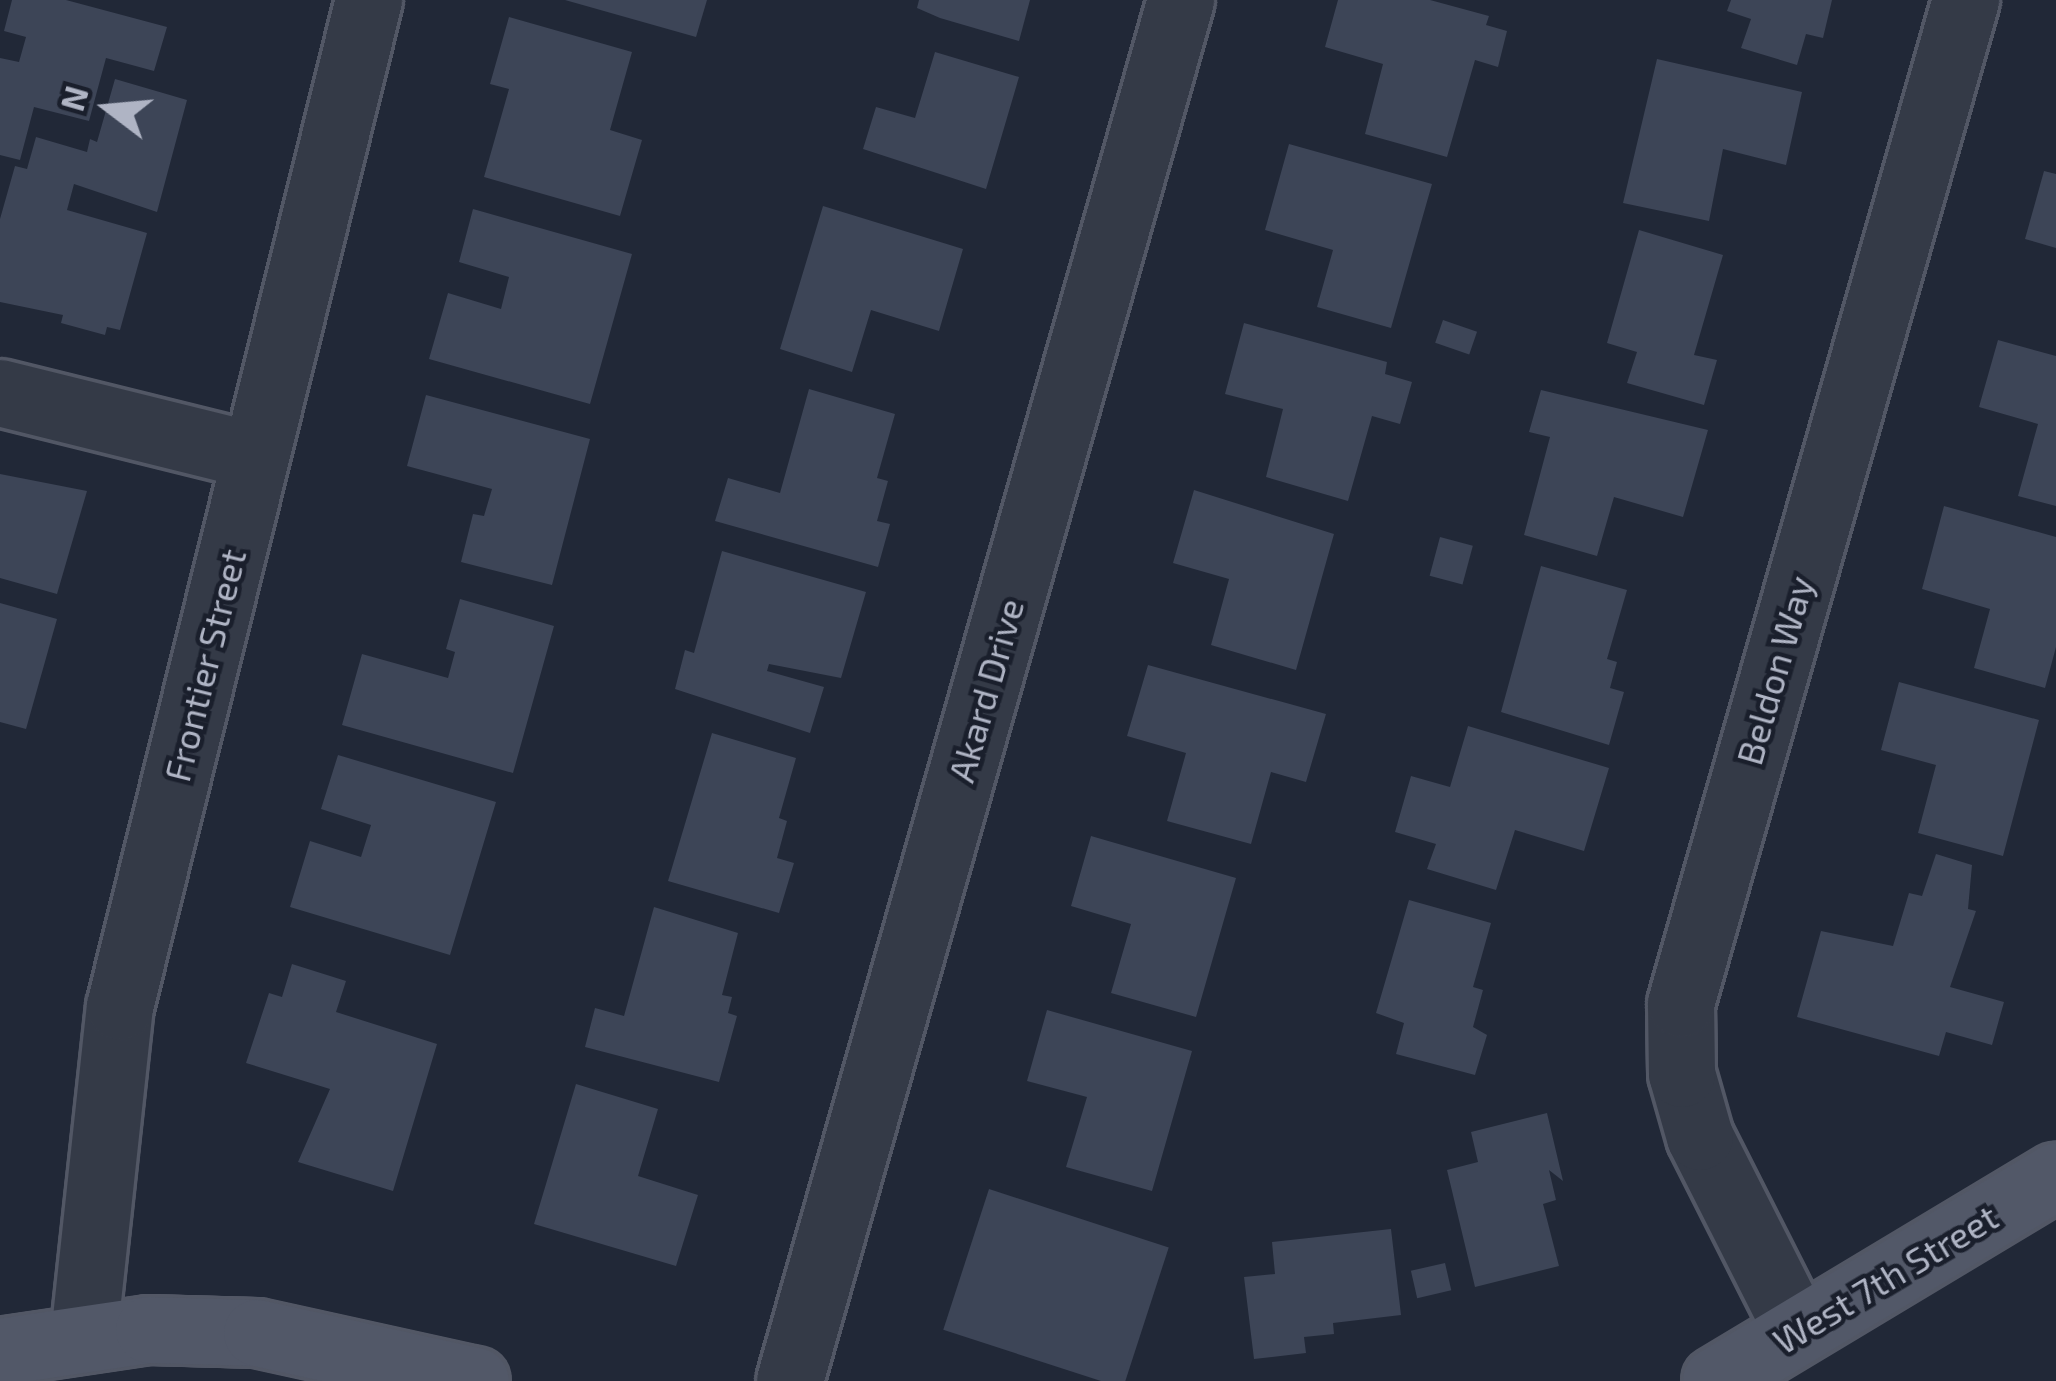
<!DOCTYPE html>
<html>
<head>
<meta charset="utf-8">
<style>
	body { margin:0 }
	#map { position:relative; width:2056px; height:1381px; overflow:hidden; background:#212837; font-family:"Exo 2",sans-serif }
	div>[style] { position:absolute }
	.building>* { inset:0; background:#3d4557; transform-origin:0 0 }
	.roads { filter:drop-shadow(3px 0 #525765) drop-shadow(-3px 0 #525765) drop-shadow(0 3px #525765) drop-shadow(0 -3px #525765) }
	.minor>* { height:66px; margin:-33px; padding:0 33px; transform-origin:33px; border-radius:33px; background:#343a47 }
	.major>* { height:66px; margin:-33px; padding:0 33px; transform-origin:33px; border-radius:33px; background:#525868 }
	span { translate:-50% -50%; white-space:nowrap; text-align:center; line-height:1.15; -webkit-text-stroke:9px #1a1f2c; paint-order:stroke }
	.street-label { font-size:36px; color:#afb4c4 }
	.north { position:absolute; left:48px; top:48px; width:120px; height:120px; -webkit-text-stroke:9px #1a1f2c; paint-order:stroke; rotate:286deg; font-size:33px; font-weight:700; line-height:48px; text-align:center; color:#afb4c4 }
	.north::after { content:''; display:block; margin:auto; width:42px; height:54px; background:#afb4c4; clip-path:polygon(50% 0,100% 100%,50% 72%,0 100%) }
</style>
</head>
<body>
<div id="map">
	<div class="building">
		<div style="clip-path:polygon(12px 0,66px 0,167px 27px,154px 71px,106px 58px,89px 121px,34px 107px,20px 160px,0 155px,0 58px,19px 62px,26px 37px,4px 31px)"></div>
		<div style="clip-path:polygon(565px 0,707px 0,696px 37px)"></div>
		<div style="clip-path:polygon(919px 0,1030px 0,1019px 41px,940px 18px,917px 8px)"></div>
		<div style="clip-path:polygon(1338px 0,1430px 0,1489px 16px,1486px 25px,1507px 31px,1498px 67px,1475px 60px,1447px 157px,1365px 134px,1383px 64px,1325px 47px)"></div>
		<div style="clip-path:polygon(1731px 0,1832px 0,1823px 38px,1806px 34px,1797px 65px,1741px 48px,1751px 19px,1727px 11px)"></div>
		<div style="clip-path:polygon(509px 17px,632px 52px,610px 130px,642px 140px,620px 216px,484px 177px,509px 89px,490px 84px)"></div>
		<div style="clip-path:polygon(935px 52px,1019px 77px,986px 189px,863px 149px,876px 107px,915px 118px)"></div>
		<div style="clip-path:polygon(1657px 59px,1802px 92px,1786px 165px,1723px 149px,1709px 221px,1623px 203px)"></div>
		<div style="clip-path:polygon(115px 79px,187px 100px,157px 212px,74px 184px,67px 210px,147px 233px,120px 330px,107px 327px,105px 335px,61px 323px,63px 315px,0 302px,0 219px,15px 166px,27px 169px,36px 137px,87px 152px,90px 139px,97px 142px)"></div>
		<div style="clip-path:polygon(1289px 144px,1432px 184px,1391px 328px,1317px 307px,1333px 250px,1265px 230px)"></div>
		<div style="clip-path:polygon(2044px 171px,2056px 174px,2056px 248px,2025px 239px)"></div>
		<div style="clip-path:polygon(823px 206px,963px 249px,939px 331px,871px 310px,852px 372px,780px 349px)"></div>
		<div style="clip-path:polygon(473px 209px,632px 254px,590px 404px,429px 359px,448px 293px,501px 309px,509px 277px,459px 262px)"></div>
		<div style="clip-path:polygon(1639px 230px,1723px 255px,1694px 355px,1717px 360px,1704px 405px,1627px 383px,1637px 352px,1607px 343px)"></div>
		<div style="left:1443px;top:320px;width:36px;height:24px;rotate:19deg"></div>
		<div style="clip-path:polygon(1244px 323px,1387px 362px,1385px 374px,1412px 382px,1400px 424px,1372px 416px,1348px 501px,1266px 477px,1283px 409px,1225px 394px)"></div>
		<div style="clip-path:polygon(1998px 340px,2056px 356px,2056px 506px,2018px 496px,2038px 424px,1979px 407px)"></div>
		<div style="clip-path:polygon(809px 389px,895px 414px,877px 478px,888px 481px,877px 521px,890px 524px,878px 567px,715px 521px,728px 478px,780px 493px)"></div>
		<div style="clip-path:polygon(1541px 390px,1708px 430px,1683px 517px,1614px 497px,1597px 556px,1524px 535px,1550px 437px,1529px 432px)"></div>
		<div style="clip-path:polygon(426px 395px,590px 439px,552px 585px,461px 562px,473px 514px,484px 516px,492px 489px,407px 466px)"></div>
		<div style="clip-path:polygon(0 474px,87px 491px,57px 594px,0 578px)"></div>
		<div style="clip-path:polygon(1194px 490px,1334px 534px,1296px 670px,1211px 645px,1229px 579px,1173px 563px)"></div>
		<div style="clip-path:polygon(1944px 506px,2056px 537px,2056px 647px,2045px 688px,1974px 668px,1990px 609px,1922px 589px)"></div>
		<div style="left:1440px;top:537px;width:34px;height:40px;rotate:15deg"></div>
		<div style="clip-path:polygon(722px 551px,866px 592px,841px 678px,769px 664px,767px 671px,824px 687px,810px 733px,675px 689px,685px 650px,694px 653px)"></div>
		<div style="clip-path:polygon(1541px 566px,1627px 590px,1607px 659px,1617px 662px,1610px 688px,1624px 692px,1609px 745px,1501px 712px)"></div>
		<div style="clip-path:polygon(460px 599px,554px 626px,513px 773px,342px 725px,362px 654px,448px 678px,455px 652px,446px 649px)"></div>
		<div style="clip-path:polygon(0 603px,57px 619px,26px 729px,0 722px)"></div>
		<div style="clip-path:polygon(1148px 665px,1326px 714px,1306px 782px,1271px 772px,1251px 844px,1167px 821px,1186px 753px,1127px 736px)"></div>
		<div style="clip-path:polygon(1899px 682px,2039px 720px,2003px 856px,1918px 833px,1936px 765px,1881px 750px)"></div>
		<div style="clip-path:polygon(1468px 726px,1609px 768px,1584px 851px,1515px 830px,1496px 890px,1427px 869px,1436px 844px,1395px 832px,1411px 776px,1450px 787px)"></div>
		<div style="clip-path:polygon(712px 733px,796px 758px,779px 818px,787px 821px,777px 858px,794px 863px,779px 913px,668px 881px)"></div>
		<div style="clip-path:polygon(338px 755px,496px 802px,450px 955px,290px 907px,310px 841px,361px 857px,371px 825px,321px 809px)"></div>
		<div style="clip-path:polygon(1091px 836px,1236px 878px,1196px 1017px,1111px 993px,1131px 924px,1071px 906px)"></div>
		<div style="clip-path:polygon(1936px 854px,1972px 865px,1968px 909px,1976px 911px,1950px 987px,2004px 1002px,1992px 1045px,1946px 1032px,1939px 1056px,1797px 1017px,1821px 931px,1893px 946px,1909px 893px,1922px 896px)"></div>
		<div style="clip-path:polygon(1409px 900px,1491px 923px,1473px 987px,1483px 990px,1473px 1027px,1487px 1035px,1475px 1075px,1396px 1054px,1404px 1023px,1376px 1013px)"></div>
		<div style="clip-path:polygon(654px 907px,738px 933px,722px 995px,732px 997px,728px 1013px,737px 1016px,719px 1082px,585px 1047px,595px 1008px,624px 1016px)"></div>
		<div style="clip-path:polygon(292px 964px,346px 981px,336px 1012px,437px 1044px,393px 1191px,298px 1162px,330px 1089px,246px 1063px,269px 993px,282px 997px)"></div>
		<div style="clip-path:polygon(1047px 1010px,1192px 1051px,1152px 1191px,1066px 1167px,1087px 1097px,1027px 1081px)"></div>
		<div style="clip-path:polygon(576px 1084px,658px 1109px,638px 1176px,698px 1195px,676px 1266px,534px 1224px)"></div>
		<div style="clip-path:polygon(1547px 1113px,1563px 1181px,1549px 1170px,1556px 1200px,1543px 1204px,1559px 1266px,1475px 1287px,1447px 1170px,1478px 1162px,1471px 1132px)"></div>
		<div style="left:989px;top:1189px;width:189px;height:148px;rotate:18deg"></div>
		<div style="clip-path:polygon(1391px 1229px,1401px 1315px,1333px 1323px,1334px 1334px,1304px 1337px,1306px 1353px,1254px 1359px,1244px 1277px,1275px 1274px,1272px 1242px)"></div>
		<div style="left:1445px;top:1263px;width:28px;height:35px;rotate:77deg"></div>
	</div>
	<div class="roads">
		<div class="minor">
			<div style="left:0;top:393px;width:263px;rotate:13.9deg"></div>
			<div style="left:1797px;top:1329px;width:215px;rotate:-116.8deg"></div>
			<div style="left:1700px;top:1137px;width:66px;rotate:-105.9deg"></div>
			<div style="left:1682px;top:1074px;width:70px;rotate:-90.8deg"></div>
			<div style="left:1681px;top:1004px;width:1044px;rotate:-74.15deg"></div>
			<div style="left:84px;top:1337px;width:332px;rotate:-83.8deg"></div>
			<div style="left:120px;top:1007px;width:1037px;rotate:-76.11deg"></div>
			<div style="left:790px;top:1381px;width:1435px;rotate:-74.19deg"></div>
		</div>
		<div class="major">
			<div style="left:0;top:1352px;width:151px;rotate:-8.4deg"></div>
			<div style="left:149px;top:1330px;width:108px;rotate:1.6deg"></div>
			<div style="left:257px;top:1333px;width:224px;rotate:12.4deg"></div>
			<div style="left:1716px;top:1381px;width:397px;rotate:-31deg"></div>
		</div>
	</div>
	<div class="street-label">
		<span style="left:204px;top:665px;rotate:-76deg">Frontier Street</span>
		<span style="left:1774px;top:670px;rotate:-74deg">Beldon Way</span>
		<span style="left:985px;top:690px;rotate:-74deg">Akard Drive</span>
		<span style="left:1885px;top:1278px;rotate:-31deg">West 7th Street</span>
	</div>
	<div class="north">N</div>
</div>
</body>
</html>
